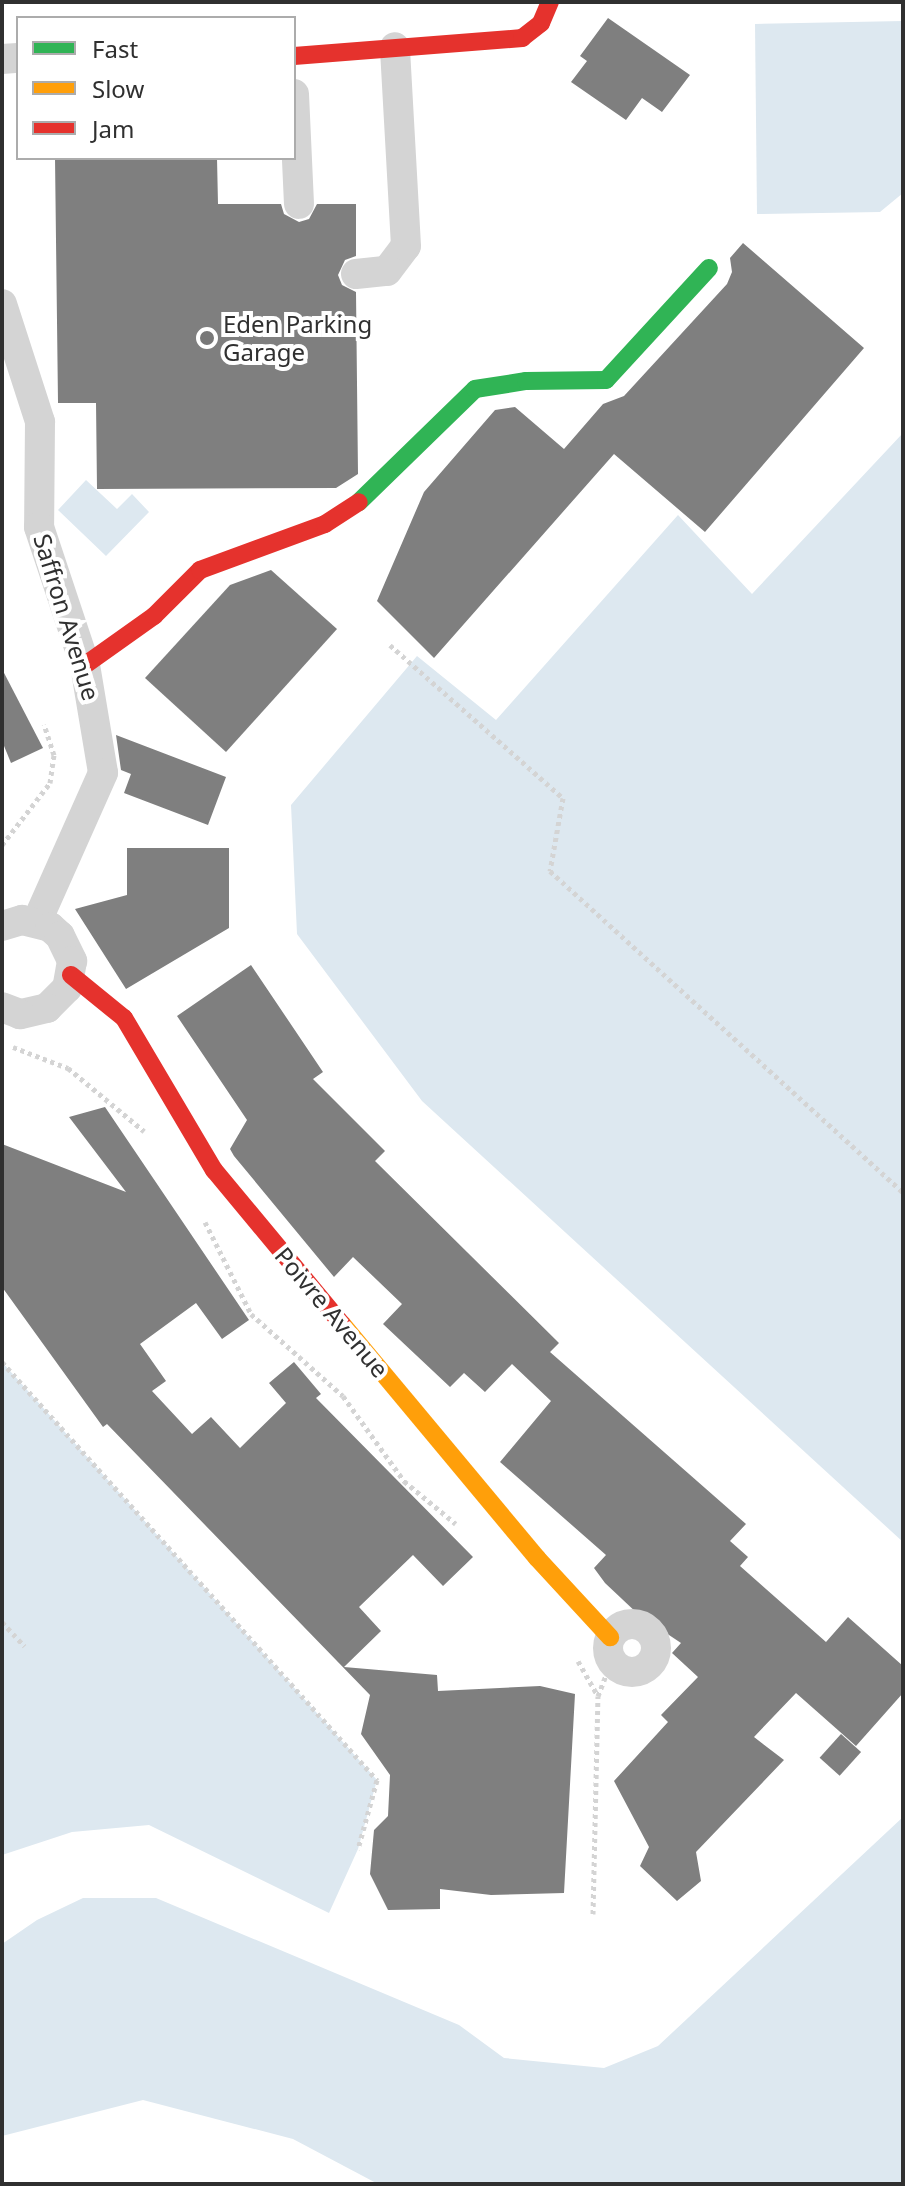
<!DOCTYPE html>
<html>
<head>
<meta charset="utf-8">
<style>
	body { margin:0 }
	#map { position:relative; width:905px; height:2186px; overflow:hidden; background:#fff; font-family:"Noto Sans",sans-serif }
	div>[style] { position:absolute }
	.water>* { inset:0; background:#dde8f0 }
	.building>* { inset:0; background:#7f7f7f; transform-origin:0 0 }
	.path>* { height:5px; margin-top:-2.5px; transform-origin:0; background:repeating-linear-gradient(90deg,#d4d4d4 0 4px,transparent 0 8px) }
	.street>* { height:30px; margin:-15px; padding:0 15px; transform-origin:15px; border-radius:15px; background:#d4d4d4 }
	.street>.ring { margin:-15px; padding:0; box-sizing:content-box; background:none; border:30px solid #d4d4d4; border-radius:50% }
	.fast>* { height:18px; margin:-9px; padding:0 9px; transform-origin:9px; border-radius:9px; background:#30b455 }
	.slow>* { height:18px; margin:-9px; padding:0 9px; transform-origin:9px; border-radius:9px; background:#ff9f0a }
	.jam>* { height:18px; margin:-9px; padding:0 9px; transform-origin:9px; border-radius:9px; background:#e5322d }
	.dots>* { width:22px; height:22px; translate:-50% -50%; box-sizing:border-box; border:4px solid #fff; border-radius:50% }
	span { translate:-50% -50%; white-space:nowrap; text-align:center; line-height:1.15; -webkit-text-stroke:8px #fff; paint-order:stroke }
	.poi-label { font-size:24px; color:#303030 }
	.left { translate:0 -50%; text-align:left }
	.street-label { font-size:24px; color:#303030 }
	.frame { position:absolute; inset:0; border:4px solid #303030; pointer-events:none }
	.legend { position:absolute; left:16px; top:16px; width:280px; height:144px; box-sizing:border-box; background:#fff; border:2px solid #acacac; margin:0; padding:10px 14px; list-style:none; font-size:24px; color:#303030 }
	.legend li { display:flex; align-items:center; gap:16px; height:40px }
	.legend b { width:40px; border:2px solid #acacac }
</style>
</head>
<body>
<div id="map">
	<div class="water">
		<div style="clip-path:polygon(903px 21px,903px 193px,880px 212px,757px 214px,755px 24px)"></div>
		<div style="clip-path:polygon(903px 433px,903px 1542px,422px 1101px,297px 934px,291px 805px,417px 656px,496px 720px,678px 515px,752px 594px)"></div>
		<div style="clip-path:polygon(86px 480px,117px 509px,132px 494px,149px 512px,106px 556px,58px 510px)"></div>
		<div style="clip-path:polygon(2px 1362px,377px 1780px,358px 1849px,329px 1913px,149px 1825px,72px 1832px,2px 1855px)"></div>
		<div style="clip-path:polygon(903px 1817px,903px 2184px,378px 2184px,293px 2139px,143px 2100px,2px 2136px,2px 1944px,37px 1920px,83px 1898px,156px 1898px,459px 2025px,504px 2058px,604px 2068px,658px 2046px)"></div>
	</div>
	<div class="building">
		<div style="clip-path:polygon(608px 18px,690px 75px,662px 112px,642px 98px,626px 120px,571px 82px,587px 61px,580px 56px)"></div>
		<div style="clip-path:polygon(55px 158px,217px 158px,218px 204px,281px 204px,284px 214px,299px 222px,309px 219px,317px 204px,356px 204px,356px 256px,345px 260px,338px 275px,342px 285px,356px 292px,358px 474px,336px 488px,97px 489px,96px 403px,58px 403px)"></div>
		<div style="clip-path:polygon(743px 243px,864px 348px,705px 532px,614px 454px,434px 658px,377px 601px,424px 492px,495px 410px,515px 407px,564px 449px,603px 404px,624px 396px,727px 284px,732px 272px,730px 258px)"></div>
		<div style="clip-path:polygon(271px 570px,337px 629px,226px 752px,145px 678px,230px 585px)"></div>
		<div style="clip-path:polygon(2px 669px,43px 748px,11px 763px,2px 741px)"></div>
		<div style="clip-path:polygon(116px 735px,226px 777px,208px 825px,124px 793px,131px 774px,121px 770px)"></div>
		<div style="clip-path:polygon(127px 848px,229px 848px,229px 928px,126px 989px,75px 909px,127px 895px)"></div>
		<div style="clip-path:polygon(251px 965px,323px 1072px,313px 1079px,385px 1151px,375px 1161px,559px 1343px,550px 1352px,746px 1524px,730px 1541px,748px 1557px,740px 1566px,826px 1642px,848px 1617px,903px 1666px,903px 1693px,856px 1746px,796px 1693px,754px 1737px,784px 1760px,696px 1852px,701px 1881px,677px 1901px,640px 1866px,649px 1847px,614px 1781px,668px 1722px,661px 1715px,698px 1677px,672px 1653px,681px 1643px,639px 1615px,605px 1583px,594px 1568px,606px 1555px,500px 1462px,551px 1401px,512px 1364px,485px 1392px,464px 1373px,450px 1387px,383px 1324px,402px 1304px,353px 1257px,334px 1277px,234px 1156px,230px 1149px,247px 1120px,177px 1016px)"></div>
		<div style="clip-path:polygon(105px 1107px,249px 1320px,222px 1339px,196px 1303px,140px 1344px,166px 1381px,152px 1391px,192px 1434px,211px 1417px,240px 1448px,286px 1403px,269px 1383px,294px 1362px,321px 1394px,316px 1398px,473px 1557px,443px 1586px,413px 1555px,359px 1607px,381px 1631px,344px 1667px,437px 1675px,438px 1691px,540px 1686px,575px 1694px,564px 1893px,491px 1895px,440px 1889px,440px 1909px,388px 1910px,370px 1874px,374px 1830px,388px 1816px,390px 1775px,361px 1734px,370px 1695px,107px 1424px,103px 1427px,2px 1287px,2px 1144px,126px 1192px,69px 1117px)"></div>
		<div style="left:841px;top:1734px;width:27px;height:32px;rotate:42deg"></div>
	</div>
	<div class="path">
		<div style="left:390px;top:645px;width:231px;rotate:41.5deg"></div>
		<div style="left:563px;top:798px;width:74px;rotate:100.1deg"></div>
		<div style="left:550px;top:871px;width:477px;rotate:42.3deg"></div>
		<div style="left:2px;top:845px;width:78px;rotate:-52.3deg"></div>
		<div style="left:50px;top:783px;width:28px;rotate:-82deg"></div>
		<div style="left:54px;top:755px;width:32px;rotate:-108deg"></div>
		<div style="left:13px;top:1047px;width:59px;rotate:20.9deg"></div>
		<div style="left:68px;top:1068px;width:99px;rotate:39.7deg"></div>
		<div style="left:205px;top:1222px;width:103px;rotate:63.4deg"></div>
		<div style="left:251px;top:1314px;width:123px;rotate:41.7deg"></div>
		<div style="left:343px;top:1396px;width:105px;rotate:54.3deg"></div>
		<div style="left:404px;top:1481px;width:67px;rotate:39.6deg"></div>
		<div style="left:2px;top:1362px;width:562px;rotate:48.1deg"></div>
		<div style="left:377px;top:1780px;width:72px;rotate:105.4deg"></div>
		<div style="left:2px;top:1622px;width:33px;rotate:47deg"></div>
		<div style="left:578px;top:1661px;width:40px;rotate:60.3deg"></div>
		<div style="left:593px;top:1914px;width:218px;rotate:-88.7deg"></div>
		<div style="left:598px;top:1696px;width:25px;rotate:-69deg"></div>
	</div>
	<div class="street">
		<div style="left:2px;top:59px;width:16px;rotate:-4deg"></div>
		<div style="left:294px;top:94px;width:110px;rotate:87.4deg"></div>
		<div style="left:356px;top:274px;width:31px;rotate:-6deg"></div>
		<div style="left:387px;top:271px;width:31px;rotate:-53deg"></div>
		<div style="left:406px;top:246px;width:199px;rotate:-93.2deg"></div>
		<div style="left:2px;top:304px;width:124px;rotate:72.1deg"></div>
		<div style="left:40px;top:422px;width:105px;rotate:90.5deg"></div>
		<div style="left:39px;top:527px;width:145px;rotate:71.6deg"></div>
		<div style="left:85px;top:665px;width:109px;rotate:80.5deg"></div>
		<div style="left:103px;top:773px;width:162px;rotate:114deg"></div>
		<div style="left:2px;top:926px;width:21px;rotate:-17deg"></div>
		<div style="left:22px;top:920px;width:29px;rotate:14deg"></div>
		<div style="left:50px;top:927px;width:13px;rotate:42deg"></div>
		<div style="left:60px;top:936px;width:28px;rotate:64deg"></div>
		<div style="left:72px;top:961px;width:27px;rotate:100deg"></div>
		<div style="left:67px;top:988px;width:28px;rotate:135deg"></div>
		<div style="left:47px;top:1008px;width:28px;rotate:167deg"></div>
		<div style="left:20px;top:1014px;width:19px;rotate:-159deg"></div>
		<div class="ring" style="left:608px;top:1624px;width:18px;height:18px"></div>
	</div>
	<div class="fast">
		<div style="left:359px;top:502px;width:162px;rotate:-44.2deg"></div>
		<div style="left:475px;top:389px;width:52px;rotate:-8.9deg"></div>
		<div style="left:526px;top:381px;width:80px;rotate:-0.7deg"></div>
		<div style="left:606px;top:380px;width:152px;rotate:-47.4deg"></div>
	</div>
	<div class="slow">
		<div style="left:342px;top:1324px;width:305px;rotate:50.2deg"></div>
		<div style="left:537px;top:1558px;width:108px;rotate:47.3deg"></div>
	</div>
	<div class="jam">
		<div style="left:294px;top:56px;width:229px;rotate:-4.5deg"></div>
		<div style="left:522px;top:38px;width:24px;rotate:-38deg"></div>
		<div style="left:541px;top:23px;width:23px;rotate:-67deg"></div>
		<div style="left:85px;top:665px;width:85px;rotate:-35.4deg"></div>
		<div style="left:154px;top:616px;width:65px;rotate:-45deg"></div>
		<div style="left:200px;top:570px;width:133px;rotate:-20.2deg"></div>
		<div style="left:325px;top:524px;width:40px;rotate:-32.9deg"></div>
		<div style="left:71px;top:975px;width:68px;rotate:39.1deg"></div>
		<div style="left:124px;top:1018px;width:177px;rotate:59.4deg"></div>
		<div style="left:214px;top:1170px;width:200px;rotate:50.3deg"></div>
	</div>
	<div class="dots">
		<div style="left:207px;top:338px;background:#787878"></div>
	</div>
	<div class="poi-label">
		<span class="left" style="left:223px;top:338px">Eden Parking<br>Garage</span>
	</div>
	<div class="street-label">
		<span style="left:67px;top:617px;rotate:73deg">Saffron Avenue</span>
		<span style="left:332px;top:1312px;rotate:50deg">Poivre Avenue</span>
	</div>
	<div class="frame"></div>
	<ul class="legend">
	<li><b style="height:10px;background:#30b455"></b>Fast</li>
	<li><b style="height:10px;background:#ff9f0a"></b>Slow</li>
	<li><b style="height:10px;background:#e5322d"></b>Jam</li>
	</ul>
</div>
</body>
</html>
